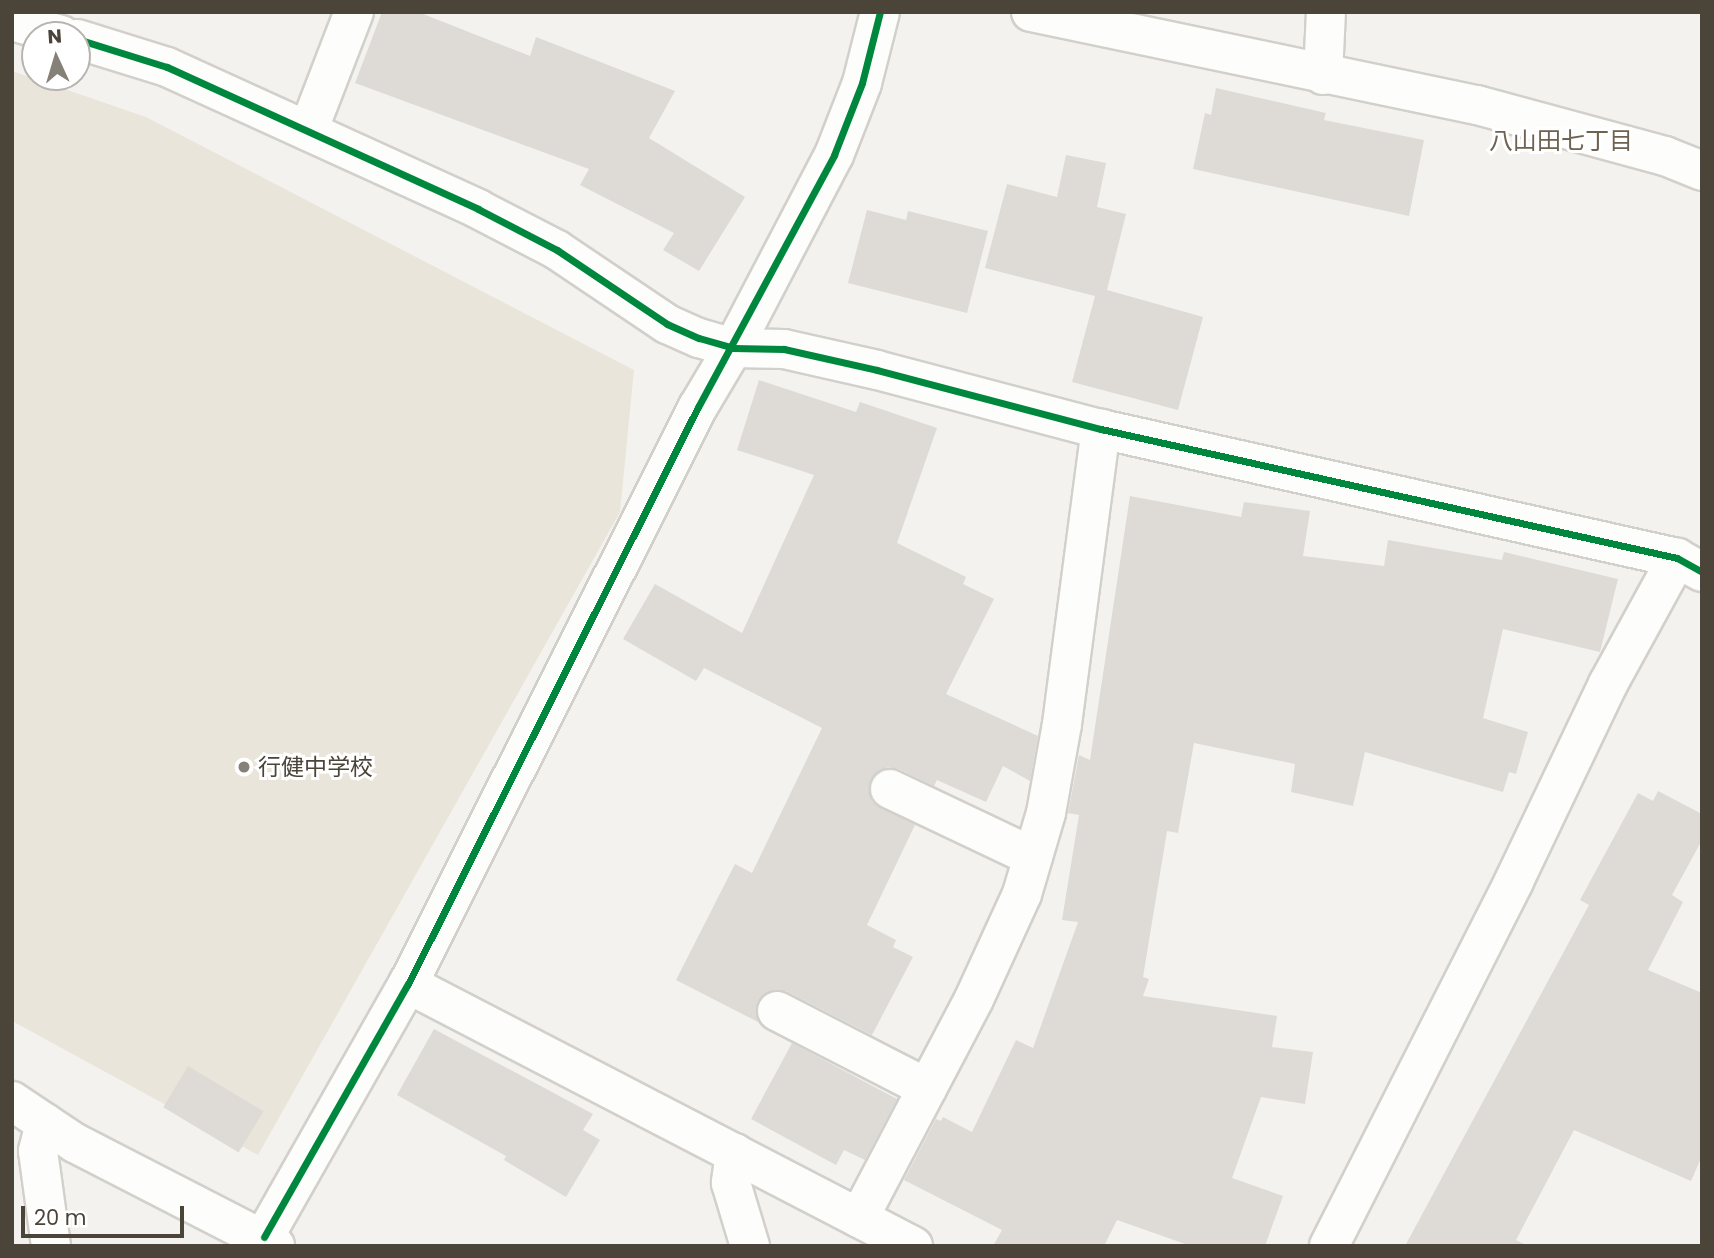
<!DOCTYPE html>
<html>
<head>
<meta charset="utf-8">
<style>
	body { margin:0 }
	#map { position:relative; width:1714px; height:1258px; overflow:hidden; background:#f4f2ee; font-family:Poppins,"Noto Sans JP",sans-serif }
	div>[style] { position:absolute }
	.education>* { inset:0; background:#eae5da }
	.building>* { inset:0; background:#dedbd6; transform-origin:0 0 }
	.roads { filter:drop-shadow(2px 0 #d2d0cb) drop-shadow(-2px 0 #d2d0cb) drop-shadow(0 2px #d2d0cb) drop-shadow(0 -2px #d2d0cb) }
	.minor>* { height:38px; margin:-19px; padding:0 19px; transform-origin:19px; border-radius:19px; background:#fdfdfc }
	.tertiary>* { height:38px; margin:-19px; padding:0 19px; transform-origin:19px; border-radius:19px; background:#fdfdfc }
	.cycleway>* { height:7px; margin:-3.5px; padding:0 3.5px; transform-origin:3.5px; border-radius:3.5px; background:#00873e }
	.dots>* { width:19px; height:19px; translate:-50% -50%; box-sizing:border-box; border:4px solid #fff; border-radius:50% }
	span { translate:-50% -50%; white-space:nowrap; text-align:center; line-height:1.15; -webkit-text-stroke:6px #fff; paint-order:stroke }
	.poi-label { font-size:23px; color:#4b4439 }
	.left { translate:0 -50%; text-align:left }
	.neighbourhood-label { font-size:24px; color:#6e6250 }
	.frame { position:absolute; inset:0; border:14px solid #4b4439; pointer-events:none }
	.north { position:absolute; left:21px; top:21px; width:70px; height:70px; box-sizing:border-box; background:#fff; border:2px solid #b7b4b0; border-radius:50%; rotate:356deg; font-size:19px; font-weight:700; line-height:28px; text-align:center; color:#4b4439 }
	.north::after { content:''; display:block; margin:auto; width:24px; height:32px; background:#868178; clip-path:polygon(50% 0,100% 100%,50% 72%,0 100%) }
	.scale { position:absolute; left:21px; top:1206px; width:163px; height:32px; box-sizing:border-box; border:4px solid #4b4439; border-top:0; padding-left:9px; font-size:21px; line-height:24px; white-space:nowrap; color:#4b4439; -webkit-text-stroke:5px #fff; paint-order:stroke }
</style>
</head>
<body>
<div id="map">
	<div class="education">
		<div style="clip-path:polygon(12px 71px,146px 117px,634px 370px,620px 512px,258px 1155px,12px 1021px)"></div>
	</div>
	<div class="building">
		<div style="clip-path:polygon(382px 12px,418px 12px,530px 56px,536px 37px,675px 91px,649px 138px,745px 197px,699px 271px,663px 250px,674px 233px,580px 185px,589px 169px,355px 83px)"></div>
		<div style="clip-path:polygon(1216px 88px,1326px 113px,1324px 120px,1424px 140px,1409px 216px,1193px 169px,1205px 113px,1211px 115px)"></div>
		<div style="clip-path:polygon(1066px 155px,1106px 163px,1097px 207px,1126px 214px,1107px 290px,1203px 317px,1178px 410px,1072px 382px,1095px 296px,985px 268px,1007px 184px,1057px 197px)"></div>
		<div style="clip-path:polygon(867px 210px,906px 220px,908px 211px,988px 231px,967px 313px,848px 283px)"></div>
		<div style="clip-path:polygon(759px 380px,856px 412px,860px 402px,937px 428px,897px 543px,966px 577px,963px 584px,994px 599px,946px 694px,1038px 736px,1030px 781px,1003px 766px,986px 802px,937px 780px,934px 786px,899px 769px,888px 767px,871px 779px,872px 802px,915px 825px,867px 925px,896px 940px,893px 947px,913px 957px,872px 1035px,786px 991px,765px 993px,757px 1002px,758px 1022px,676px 980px,735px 864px,752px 873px,822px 728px,704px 668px,696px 681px,623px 639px,655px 584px,742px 633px,814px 475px,737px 450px)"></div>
		<div style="clip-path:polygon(1130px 496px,1241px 517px,1244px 502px,1310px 511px,1303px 556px,1384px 566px,1388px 540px,1502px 560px,1504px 552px,1618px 579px,1600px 652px,1503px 629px,1483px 718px,1528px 732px,1516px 774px,1509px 772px,1503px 792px,1365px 752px,1353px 806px,1291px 792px,1295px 764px,1194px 743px,1178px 833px,1167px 831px,1143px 977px,1149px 979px,1143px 996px,1277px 1016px,1272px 1047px,1313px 1052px,1305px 1104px,1261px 1097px,1232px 1178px,1283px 1196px,1265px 1246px,1191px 1246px,1117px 1220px,1104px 1246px,993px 1246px,1002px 1230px,904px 1180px,936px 1119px,941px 1121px,943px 1117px,972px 1132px,1016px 1040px,1033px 1048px,1078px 922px,1062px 920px,1079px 815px,1068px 813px,1079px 755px,1090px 760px)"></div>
		<div style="clip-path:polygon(1658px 791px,1702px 814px,1702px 840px,1672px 895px,1683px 902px,1648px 970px,1702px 993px,1702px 1156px,1691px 1181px,1574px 1130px,1516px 1240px,1528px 1246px,1405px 1246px,1589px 905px,1580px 900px,1638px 793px,1653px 801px)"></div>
		<div style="clip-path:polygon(434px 1029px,593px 1114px,583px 1130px,600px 1140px,566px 1197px,504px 1160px,506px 1156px,397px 1095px)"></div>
		<div style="clip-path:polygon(792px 1043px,897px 1099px,865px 1160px,844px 1150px,836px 1165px,751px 1119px)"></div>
		<div style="left:188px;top:1066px;width:88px;height:48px;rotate:31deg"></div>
	</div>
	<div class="roads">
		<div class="minor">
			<div style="left:1031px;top:12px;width:456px;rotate:11.8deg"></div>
			<div style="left:1477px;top:105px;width:195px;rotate:15.2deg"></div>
			<div style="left:1665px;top:156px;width:40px;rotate:22deg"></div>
			<div style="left:12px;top:21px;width:51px;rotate:15.9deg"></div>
			<div style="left:77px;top:39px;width:94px;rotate:17.3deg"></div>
			<div style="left:167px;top:67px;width:342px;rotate:24.5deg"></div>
			<div style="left:478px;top:209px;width:89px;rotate:27.4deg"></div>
			<div style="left:557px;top:250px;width:133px;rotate:33.9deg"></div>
			<div style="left:667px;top:324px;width:35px;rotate:24deg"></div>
			<div style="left:699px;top:338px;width:35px;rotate:16deg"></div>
			<div style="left:733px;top:348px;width:51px;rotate:1.1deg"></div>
			<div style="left:784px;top:349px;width:95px;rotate:12.7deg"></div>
			<div style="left:877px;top:370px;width:232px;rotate:14.8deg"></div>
			<div style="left:1101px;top:429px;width:590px;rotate:12.62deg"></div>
			<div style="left:1677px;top:558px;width:29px;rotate:29deg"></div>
			<div style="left:1323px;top:75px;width:63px;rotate:-87.3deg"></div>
			<div style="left:308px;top:131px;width:128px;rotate:-68.9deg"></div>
			<div style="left:890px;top:789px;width:158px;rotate:25.4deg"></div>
			<div style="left:408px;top:984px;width:569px;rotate:27.42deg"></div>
			<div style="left:777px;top:1011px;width:169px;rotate:27.2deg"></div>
			<div style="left:12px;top:1101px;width:76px;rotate:33.7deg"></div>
			<div style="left:75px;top:1143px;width:225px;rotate:27.2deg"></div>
			<div style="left:45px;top:1123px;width:29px;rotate:104deg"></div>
			<div style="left:38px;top:1151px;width:96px;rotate:82.2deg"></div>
			<div style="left:735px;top:1153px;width:30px;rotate:98deg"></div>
			<div style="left:731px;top:1183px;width:66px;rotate:73.2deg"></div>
			<div style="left:859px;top:1218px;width:247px;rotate:-62.3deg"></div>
			<div style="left:974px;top:999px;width:115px;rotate:-65.4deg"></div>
			<div style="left:1022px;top:894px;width:84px;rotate:-73.5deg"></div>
			<div style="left:1046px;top:813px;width:90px;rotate:-79.8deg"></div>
			<div style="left:1062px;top:724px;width:298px;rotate:-82.5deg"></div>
			<div style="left:264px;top:1237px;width:291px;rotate:-60.4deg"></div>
			<div style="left:408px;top:984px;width:646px;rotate:-63.32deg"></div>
			<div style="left:698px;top:407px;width:69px;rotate:-59.3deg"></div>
			<div style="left:1329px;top:1246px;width:409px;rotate:-63.1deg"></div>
			<div style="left:1514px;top:881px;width:218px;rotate:-64.5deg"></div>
			<div style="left:1608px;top:684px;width:144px;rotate:-61.3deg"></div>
		</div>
		<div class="tertiary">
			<div style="left:733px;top:348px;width:218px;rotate:-62.4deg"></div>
			<div style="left:834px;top:155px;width:77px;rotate:-68.7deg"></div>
			<div style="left:862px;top:83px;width:73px;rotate:-75.8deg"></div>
		</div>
	</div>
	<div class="cycleway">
		<div style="left:77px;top:39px;width:94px;rotate:17.3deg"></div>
		<div style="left:167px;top:67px;width:342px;rotate:24.5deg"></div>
		<div style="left:478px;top:209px;width:89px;rotate:27.4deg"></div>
		<div style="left:557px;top:250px;width:133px;rotate:33.9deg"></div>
		<div style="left:667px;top:324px;width:35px;rotate:24deg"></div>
		<div style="left:699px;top:338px;width:35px;rotate:16deg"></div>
		<div style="left:733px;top:348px;width:51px;rotate:1.1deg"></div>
		<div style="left:784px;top:349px;width:95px;rotate:12.7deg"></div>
		<div style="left:877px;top:370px;width:232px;rotate:14.8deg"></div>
		<div style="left:1101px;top:429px;width:590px;rotate:12.62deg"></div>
		<div style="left:1677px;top:558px;width:29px;rotate:29deg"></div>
		<div style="left:264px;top:1237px;width:291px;rotate:-60.4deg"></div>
		<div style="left:408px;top:984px;width:646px;rotate:-63.32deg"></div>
		<div style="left:698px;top:407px;width:286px;rotate:-61.6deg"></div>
		<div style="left:834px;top:155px;width:77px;rotate:-68.7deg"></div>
		<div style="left:862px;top:83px;width:73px;rotate:-75.8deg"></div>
	</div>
	<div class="dots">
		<div style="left:244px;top:767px;background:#868178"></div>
	</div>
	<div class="poi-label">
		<span class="left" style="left:258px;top:767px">行健中学校</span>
	</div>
	<div class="neighbourhood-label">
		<span style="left:1561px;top:141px">八山田七丁目</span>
	</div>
	<div class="frame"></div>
	<div class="north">N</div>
	<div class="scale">20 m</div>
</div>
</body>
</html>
